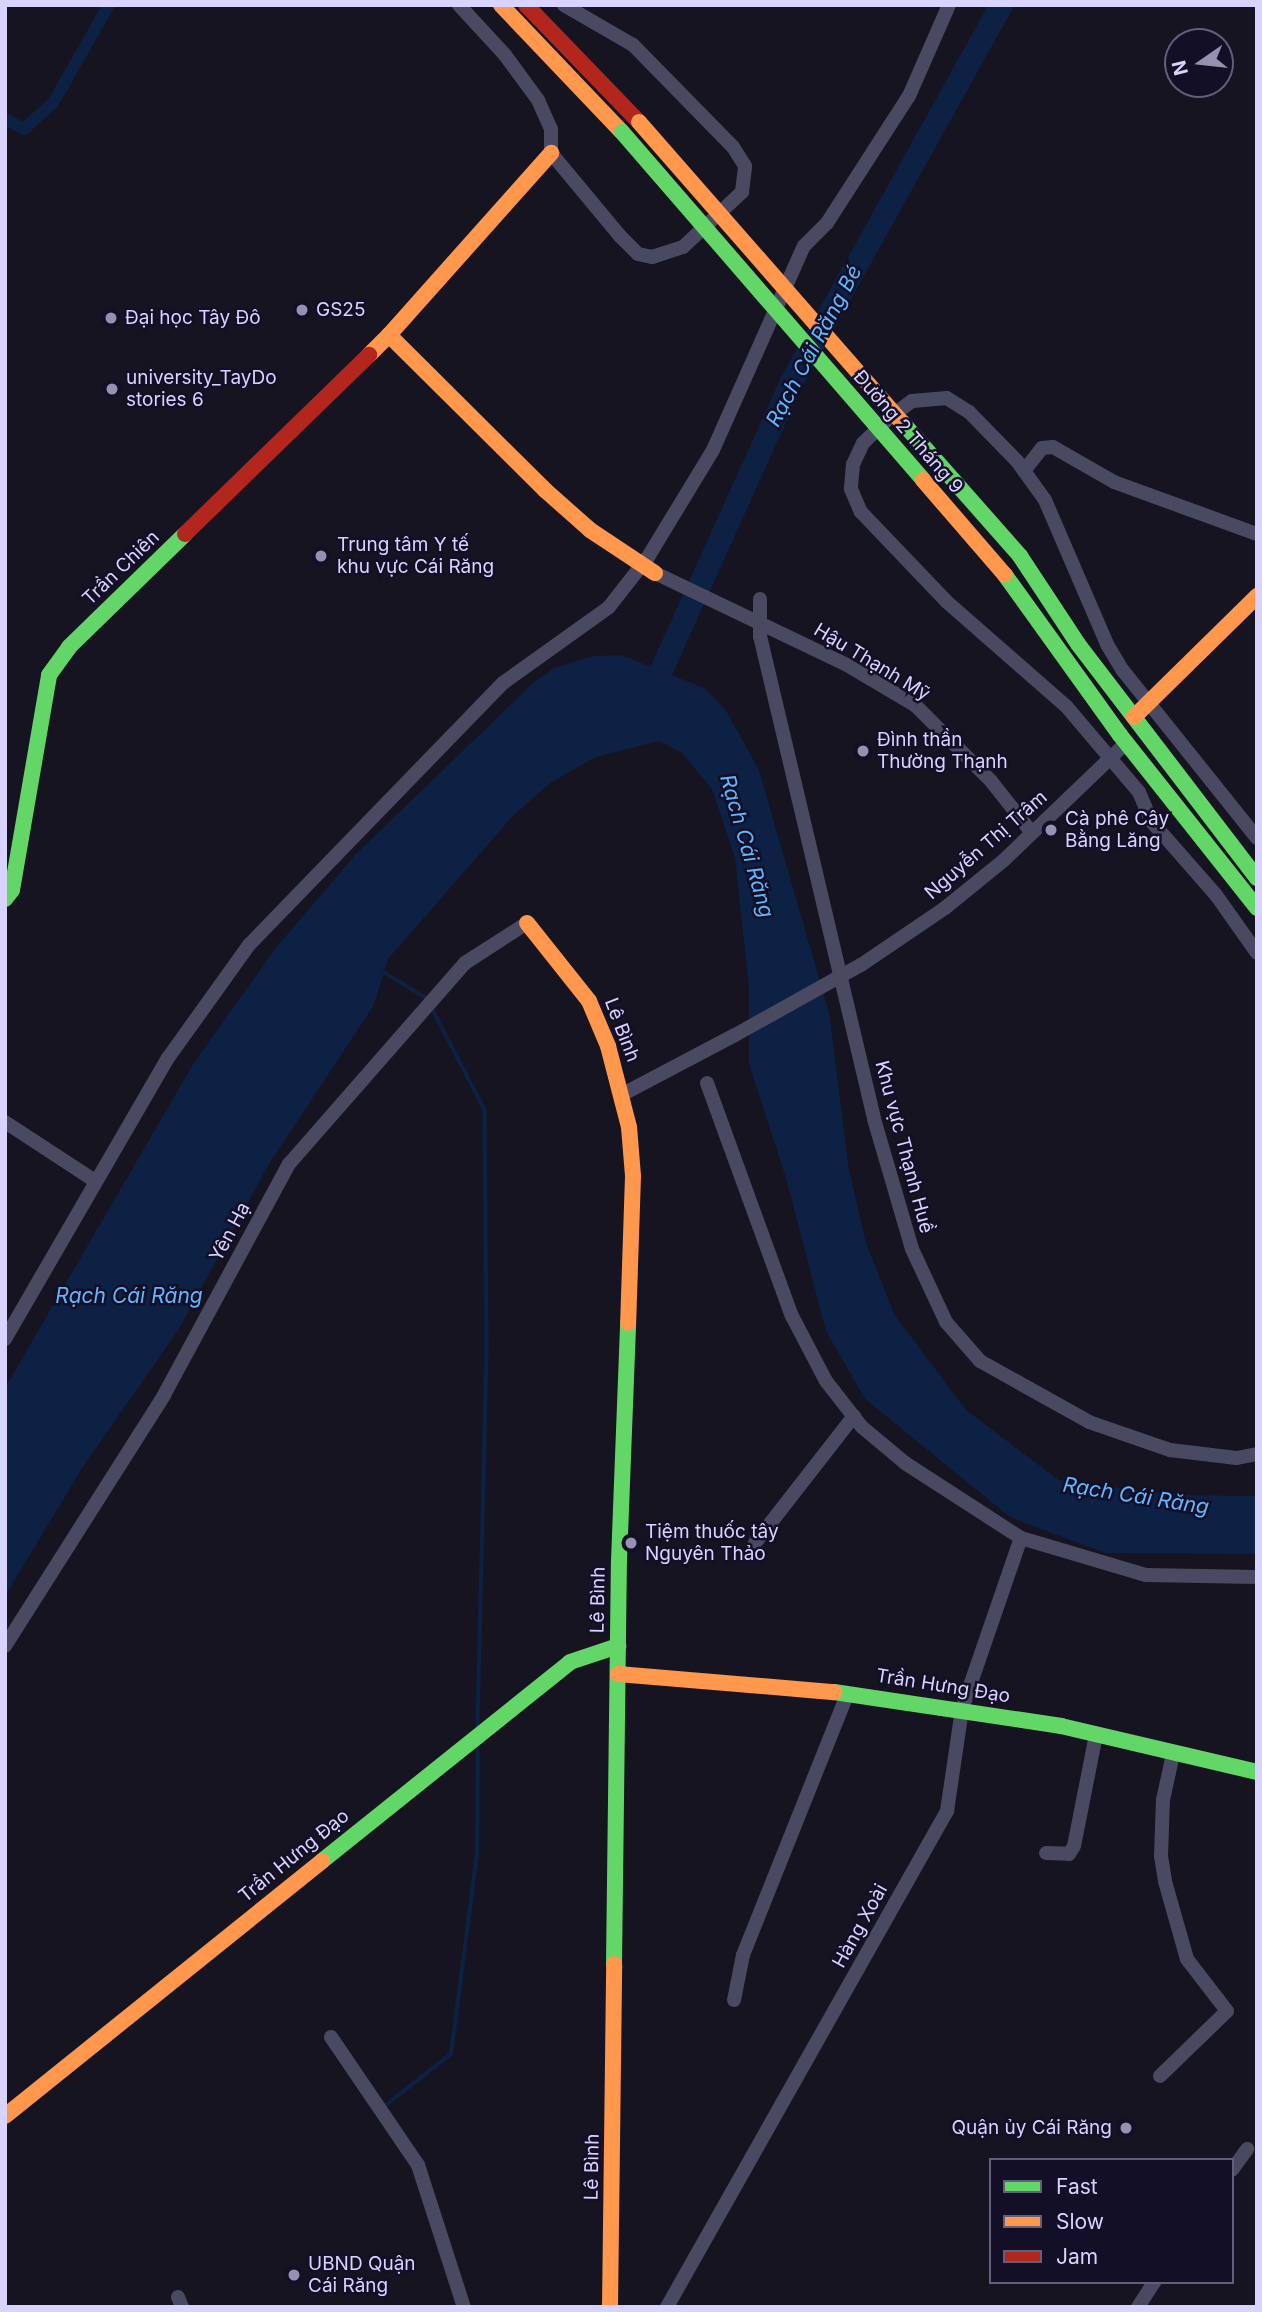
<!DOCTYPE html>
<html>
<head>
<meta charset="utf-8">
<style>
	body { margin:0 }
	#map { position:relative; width:1262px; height:2312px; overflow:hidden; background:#161421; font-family:Inter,sans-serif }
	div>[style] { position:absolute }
	.water>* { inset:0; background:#0d2144 }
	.stream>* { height:3.5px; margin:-1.75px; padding:0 1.75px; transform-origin:1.75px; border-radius:1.75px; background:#0d2144 }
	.canal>* { height:12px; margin:-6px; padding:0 6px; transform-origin:6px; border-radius:6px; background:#0d2144 }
	.river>* { height:23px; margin:-11.5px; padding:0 11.5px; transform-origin:11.5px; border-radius:11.5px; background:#0d2144 }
	.street>* { height:14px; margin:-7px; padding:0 7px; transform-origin:7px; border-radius:7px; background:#4a4962 }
	.fast>* { height:16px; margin:-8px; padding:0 8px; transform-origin:8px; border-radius:8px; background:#63d668 }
	.slow>* { height:16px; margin:-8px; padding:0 8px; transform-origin:8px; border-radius:8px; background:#ff974d }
	.jam>* { height:16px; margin:-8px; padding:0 8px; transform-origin:8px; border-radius:8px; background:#b3261e }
	.street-bridge>* { height:14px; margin:-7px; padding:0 7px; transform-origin:7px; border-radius:7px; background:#4a4962 }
	.fast-bridge>* { height:16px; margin:-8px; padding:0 8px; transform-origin:8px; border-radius:8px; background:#63d668 }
	.slow-bridge>* { height:16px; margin:-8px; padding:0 8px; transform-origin:8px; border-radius:8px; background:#ff974d }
	.dots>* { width:19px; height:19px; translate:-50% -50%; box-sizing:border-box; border:4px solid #130f26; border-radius:50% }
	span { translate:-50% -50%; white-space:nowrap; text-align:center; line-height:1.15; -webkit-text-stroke:5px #130f26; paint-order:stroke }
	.poi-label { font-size:19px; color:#d9d4ff }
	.left { translate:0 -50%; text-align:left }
	.right { translate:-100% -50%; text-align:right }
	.street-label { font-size:19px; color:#d9d4ff }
	.water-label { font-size:21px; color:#62b6ff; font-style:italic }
	.frame { position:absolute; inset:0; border:7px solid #d9d4ff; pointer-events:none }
	.legend { position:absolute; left:989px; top:2158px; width:245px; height:126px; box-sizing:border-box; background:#130f26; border:2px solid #625e7d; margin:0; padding:9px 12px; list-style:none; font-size:21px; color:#d9d4ff }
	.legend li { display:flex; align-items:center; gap:14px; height:35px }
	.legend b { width:35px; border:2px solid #625e7d }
	.north { position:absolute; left:1164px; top:28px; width:70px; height:70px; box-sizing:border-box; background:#130f26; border:2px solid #625e7d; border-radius:50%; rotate:256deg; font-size:19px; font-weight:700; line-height:28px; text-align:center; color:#d9d4ff }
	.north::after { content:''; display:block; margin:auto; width:24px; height:32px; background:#9591b1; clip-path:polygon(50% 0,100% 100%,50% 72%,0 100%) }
</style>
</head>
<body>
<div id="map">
	<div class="water">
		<div style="clip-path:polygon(621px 655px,704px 688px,725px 709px,759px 770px,829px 1013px,849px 1170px,866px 1243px,894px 1314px,966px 1410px,1059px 1480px,1177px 1495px,1257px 1496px,1257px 1554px,1105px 1553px,1010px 1517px,865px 1399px,826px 1331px,786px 1178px,749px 1064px,749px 987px,735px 858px,712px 789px,682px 753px,659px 741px,596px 757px,550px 783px,512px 817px,388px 959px,374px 1005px,269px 1164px,179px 1329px,84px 1465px,5px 1596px,5px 1388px,192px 1066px,274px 950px,356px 854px,532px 684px,554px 668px,593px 656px)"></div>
	</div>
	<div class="stream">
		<div style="left:382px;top:971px;width:54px;rotate:31.3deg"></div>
		<div style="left:431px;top:1006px;width:117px;rotate:62.6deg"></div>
		<div style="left:485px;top:1110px;width:244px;rotate:89.5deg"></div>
		<div style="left:487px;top:1354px;width:373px;rotate:91.4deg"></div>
		<div style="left:386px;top:2105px;width:83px;rotate:-38.1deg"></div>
		<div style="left:451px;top:2054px;width:201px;rotate:-82.6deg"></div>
		<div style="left:477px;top:1855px;width:109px;rotate:-89.5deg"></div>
	</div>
	<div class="canal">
		<div style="left:5px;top:119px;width:21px;rotate:28deg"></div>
		<div style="left:24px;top:129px;width:39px;rotate:-42deg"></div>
		<div style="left:53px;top:103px;width:113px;rotate:-60.3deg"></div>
	</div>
	<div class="river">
		<div style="left:650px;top:694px;width:345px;rotate:-65.7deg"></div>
		<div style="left:792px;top:380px;width:429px;rotate:-60.9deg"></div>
	</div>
	<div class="street">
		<div style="left:459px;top:5px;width:68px;rotate:47.4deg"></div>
		<div style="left:505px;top:55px;width:56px;rotate:53.7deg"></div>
		<div style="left:538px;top:100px;width:32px;rotate:66deg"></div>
		<div style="left:551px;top:129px;width:24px;rotate:90deg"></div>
		<div style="left:551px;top:153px;width:108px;rotate:50.3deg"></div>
		<div style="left:620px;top:236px;width:25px;rotate:45deg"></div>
		<div style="left:638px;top:254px;width:14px;rotate:12deg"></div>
		<div style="left:652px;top:257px;width:33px;rotate:-18deg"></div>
		<div style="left:683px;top:247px;width:81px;rotate:-43deg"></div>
		<div style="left:742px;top:192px;width:26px;rotate:-83deg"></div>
		<div style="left:745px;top:166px;width:22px;rotate:-122deg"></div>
		<div style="left:733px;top:147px;width:143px;rotate:-134.4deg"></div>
		<div style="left:633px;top:45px;width:80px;rotate:-149.9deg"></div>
		<div style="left:1024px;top:471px;width:29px;rotate:-52deg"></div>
		<div style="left:1042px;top:448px;width:11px;rotate:-5deg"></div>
		<div style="left:1053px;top:447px;width:70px;rotate:29.8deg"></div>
		<div style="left:1114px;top:482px;width:152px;rotate:20deg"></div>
		<div style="left:655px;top:573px;width:213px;rotate:25.6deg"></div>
		<div style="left:847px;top:665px;width:79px;rotate:30.5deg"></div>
		<div style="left:915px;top:705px;width:107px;rotate:45deg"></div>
		<div style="left:991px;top:781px;width:66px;rotate:51.7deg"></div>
		<div style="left:760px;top:599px;width:37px;rotate:90deg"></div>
		<div style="left:760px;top:636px;width:496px;rotate:76.7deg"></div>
		<div style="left:874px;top:1119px;width:135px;rotate:73.7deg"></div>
		<div style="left:912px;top:1249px;width:81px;rotate:65deg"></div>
		<div style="left:946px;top:1322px;width:52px;rotate:48.9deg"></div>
		<div style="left:980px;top:1361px;width:125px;rotate:29.2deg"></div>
		<div style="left:1089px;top:1422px;width:86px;rotate:19.1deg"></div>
		<div style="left:1170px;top:1450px;width:67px;rotate:6.8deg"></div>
		<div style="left:1237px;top:1458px;width:20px;rotate:-11deg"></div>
		<div style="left:1257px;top:838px;width:214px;rotate:-128.7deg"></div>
		<div style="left:1123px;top:671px;width:31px;rotate:-121deg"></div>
		<div style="left:1107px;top:644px;width:157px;rotate:-113.3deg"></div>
		<div style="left:1045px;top:500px;width:48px;rotate:-125.7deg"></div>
		<div style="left:1017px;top:461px;width:69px;rotate:-134.4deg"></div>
		<div style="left:969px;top:412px;width:26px;rotate:-148deg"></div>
		<div style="left:947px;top:398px;width:35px;rotate:175deg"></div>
		<div style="left:912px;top:401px;width:27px;rotate:144deg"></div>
		<div style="left:890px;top:417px;width:37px;rotate:136deg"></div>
		<div style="left:863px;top:443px;width:23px;rotate:115deg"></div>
		<div style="left:853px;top:464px;width:25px;rotate:95deg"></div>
		<div style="left:851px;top:489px;width:25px;rotate:67deg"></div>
		<div style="left:861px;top:512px;width:124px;rotate:46.3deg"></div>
		<div style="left:947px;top:602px;width:158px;rotate:41.2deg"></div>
		<div style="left:1066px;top:706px;width:113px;rotate:49.7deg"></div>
		<div style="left:1139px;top:792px;width:33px;rotate:67deg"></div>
		<div style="left:1152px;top:822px;width:97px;rotate:48.8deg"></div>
		<div style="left:1216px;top:895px;width:71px;rotate:54.7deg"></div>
		<div style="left:861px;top:965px;width:102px;rotate:-34.2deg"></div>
		<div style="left:945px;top:908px;width:76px;rotate:-39.1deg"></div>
		<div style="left:1004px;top:860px;width:169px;rotate:-43.8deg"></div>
		<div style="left:707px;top:1083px;width:248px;rotate:70deg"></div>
		<div style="left:792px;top:1316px;width:73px;rotate:62.4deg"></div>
		<div style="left:826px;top:1381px;width:58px;rotate:52deg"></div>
		<div style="left:862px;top:1427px;width:56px;rotate:39.9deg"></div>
		<div style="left:905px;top:1463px;width:138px;rotate:32.9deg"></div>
		<div style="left:1021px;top:1538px;width:130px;rotate:16.5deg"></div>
		<div style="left:1146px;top:1575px;width:111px;rotate:1deg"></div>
		<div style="left:623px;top:1094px;width:127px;rotate:-27.8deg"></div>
		<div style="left:5px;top:1122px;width:108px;rotate:33.2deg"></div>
		<div style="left:5px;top:1339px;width:325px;rotate:-59.9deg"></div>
		<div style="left:168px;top:1058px;width:139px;rotate:-54.4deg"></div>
		<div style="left:249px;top:945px;width:365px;rotate:-45.9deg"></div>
		<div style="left:503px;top:683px;width:130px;rotate:-35.6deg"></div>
		<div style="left:609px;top:607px;width:63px;rotate:-52deg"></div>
		<div style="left:648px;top:557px;width:125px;rotate:-58.7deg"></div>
		<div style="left:713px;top:450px;width:223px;rotate:-66deg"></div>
		<div style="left:804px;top:246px;width:33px;rotate:-45deg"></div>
		<div style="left:827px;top:223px;width:151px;rotate:-57.2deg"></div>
		<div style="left:909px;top:96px;width:99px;rotate:-66.3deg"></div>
		<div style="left:755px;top:1543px;width:161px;rotate:-52.1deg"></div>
		<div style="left:5px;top:1646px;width:297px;rotate:-57.6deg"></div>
		<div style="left:164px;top:1395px;width:263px;rotate:-61.6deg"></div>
		<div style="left:289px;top:1164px;width:267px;rotate:-48.8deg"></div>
		<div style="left:465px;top:963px;width:74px;rotate:-32.8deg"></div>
		<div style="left:1046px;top:1853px;width:23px;rotate:2deg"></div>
		<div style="left:1069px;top:1854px;width:9px;rotate:-58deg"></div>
		<div style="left:1074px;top:1846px;width:113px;rotate:-78.8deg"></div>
		<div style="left:734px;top:2000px;width:46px;rotate:-78.7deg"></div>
		<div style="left:743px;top:1955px;width:282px;rotate:-68.2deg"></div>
		<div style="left:331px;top:2037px;width:155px;rotate:55.8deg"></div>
		<div style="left:418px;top:2165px;width:149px;rotate:72.1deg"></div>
		<div style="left:1160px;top:2076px;width:93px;rotate:-44.1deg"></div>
		<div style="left:1227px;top:2011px;width:66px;rotate:-127.6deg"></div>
		<div style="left:1187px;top:1959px;width:81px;rotate:-105.8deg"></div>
		<div style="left:1165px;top:1881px;width:25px;rotate:-99deg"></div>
		<div style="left:1161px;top:1856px;width:56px;rotate:-88deg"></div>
		<div style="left:1163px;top:1800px;width:47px;rotate:-77.7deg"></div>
		<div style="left:1232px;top:2170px;width:26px;rotate:-54deg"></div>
		<div style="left:178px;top:2297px;width:11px;rotate:68deg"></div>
		<div style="left:667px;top:2307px;width:570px;rotate:-60.55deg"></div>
		<div style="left:947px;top:1811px;width:103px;rotate:-81.6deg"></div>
		<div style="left:962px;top:1709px;width:181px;rotate:-71deg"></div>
		<div style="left:1138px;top:2307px;width:30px;rotate:-57deg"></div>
	</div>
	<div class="fast">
		<div style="left:1020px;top:556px;width:105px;rotate:56.6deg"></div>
		<div style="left:1078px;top:644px;width:295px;rotate:52.6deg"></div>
		<div style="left:1005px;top:575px;width:197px;rotate:54.3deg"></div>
		<div style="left:1120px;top:735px;width:221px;rotate:51.6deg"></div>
		<div style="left:5px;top:899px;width:11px;rotate:-52deg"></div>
		<div style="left:12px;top:890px;width:218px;rotate:-80.2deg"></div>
		<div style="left:49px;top:675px;width:34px;rotate:-54deg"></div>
		<div style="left:69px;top:647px;width:162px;rotate:-44.2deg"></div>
		<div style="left:834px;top:1692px;width:230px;rotate:8.5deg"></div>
		<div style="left:1061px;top:1726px;width:201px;rotate:13.2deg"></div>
		<div style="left:322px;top:1861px;width:318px;rotate:-38.7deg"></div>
		<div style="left:570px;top:1662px;width:51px;rotate:-18.4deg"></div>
		<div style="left:614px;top:1964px;width:403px;rotate:-89.3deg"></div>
		<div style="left:619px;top:1561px;width:238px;rotate:-87.8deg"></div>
	</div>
	<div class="slow">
		<div style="left:501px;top:5px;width:175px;rotate:46.4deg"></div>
		<div style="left:389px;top:335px;width:244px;rotate:-48.3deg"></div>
		<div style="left:369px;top:355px;width:28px;rotate:-45deg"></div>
		<div style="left:389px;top:335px;width:220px;rotate:44.8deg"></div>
		<div style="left:545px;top:490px;width:60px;rotate:41.6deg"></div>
		<div style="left:590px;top:530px;width:78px;rotate:33.5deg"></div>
		<div style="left:1134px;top:717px;width:173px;rotate:-44.5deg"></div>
		<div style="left:527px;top:923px;width:100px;rotate:51.5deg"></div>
		<div style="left:589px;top:1001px;width:49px;rotate:67.1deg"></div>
		<div style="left:608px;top:1046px;width:84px;rotate:75.5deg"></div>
		<div style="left:629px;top:1127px;width:49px;rotate:85.3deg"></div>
		<div style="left:633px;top:1176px;width:147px;rotate:91.9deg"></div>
		<div style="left:618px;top:1674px;width:217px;rotate:4.8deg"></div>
		<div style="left:5px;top:2116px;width:407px;rotate:-38.8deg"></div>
		<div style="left:610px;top:2307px;width:343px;rotate:-89.3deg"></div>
	</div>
	<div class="jam">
		<div style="left:526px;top:5px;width:163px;rotate:46deg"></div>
		<div style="left:185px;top:534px;width:257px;rotate:-44.2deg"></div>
	</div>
	<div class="street-bridge">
		<div style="left:735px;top:1035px;width:144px;rotate:-29.1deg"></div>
	</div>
	<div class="fast-bridge">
		<div style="left:622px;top:132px;width:460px;rotate:49.1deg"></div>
		<div style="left:902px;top:422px;width:179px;rotate:48.6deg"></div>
	</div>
	<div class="slow-bridge">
		<div style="left:639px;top:122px;width:399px;rotate:48.8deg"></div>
		<div style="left:923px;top:480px;width:125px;rotate:49.2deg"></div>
	</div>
	<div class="dots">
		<div style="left:302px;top:310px;background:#9591b1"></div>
		<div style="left:111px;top:318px;background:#9591b1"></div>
		<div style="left:112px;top:389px;background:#9591b1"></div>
		<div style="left:321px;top:556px;background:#9591b1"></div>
		<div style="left:863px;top:751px;background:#9591b1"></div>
		<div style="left:1051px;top:830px;background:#9591b1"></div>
		<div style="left:631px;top:1543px;background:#9591b1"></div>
		<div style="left:1126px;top:2128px;background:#9591b1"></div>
		<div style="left:294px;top:2275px;background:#9591b1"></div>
	</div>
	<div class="poi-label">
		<span class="left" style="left:316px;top:310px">GS25</span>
		<span class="left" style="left:125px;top:318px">Đại học Tây Đô</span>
		<span class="left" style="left:126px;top:389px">university_TayDo<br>stories 6</span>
		<span class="left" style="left:337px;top:556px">Trung tâm Y tế<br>khu vực Cái Răng</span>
		<span class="left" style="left:877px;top:751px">Đình thần<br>Thường Thạnh</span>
		<span class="left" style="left:1065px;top:830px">Cà phê Cây<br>Bằng Lăng</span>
		<span class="left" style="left:645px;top:1543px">Tiệm thuốc tây<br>Nguyên Thảo</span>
		<span class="right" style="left:1112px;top:2128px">Quận ủy Cái Răng</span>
		<span class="left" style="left:308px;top:2275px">UBND Quận<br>Cái Răng</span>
	</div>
	<div class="street-label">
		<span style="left:908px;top:432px;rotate:49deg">Đường 2 Tháng 9</span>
		<span style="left:121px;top:568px;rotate:-44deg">Trần Chiên</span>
		<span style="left:872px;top:662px;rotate:31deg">Hậu Thạnh Mỹ</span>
		<span style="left:986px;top:845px;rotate:-41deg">Nguyễn Thị Trâm</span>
		<span style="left:622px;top:1030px;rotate:69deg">Lê Bình</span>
		<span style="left:904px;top:1147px;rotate:75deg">Khu vực Thạnh Huề</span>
		<span style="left:230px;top:1232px;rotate:-62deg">Yên Hạ</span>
		<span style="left:598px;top:1600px;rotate:-89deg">Lê Bình</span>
		<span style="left:943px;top:1686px;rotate:9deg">Trần Hưng Đạo</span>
		<span style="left:294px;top:1856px;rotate:-39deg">Trần Hưng Đạo</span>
		<span style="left:860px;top:1926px;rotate:-61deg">Hàng Xoài</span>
		<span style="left:592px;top:2167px;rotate:-89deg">Lê Bình</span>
	</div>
	<div class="water-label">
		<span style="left:814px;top:346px;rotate:-62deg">Rạch Cái Răng Bé</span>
		<span style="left:747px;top:846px;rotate:74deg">Rạch Cái Răng</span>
		<span style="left:129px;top:1296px">Rạch Cái Răng</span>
		<span style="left:1136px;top:1496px;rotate:9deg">Rạch Cái Răng</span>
	</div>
	<div class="frame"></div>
	<ul class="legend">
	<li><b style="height:9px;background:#63d668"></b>Fast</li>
	<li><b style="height:9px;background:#ff974d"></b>Slow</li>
	<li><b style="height:9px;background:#b3261e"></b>Jam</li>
	</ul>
	<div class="north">N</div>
</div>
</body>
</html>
